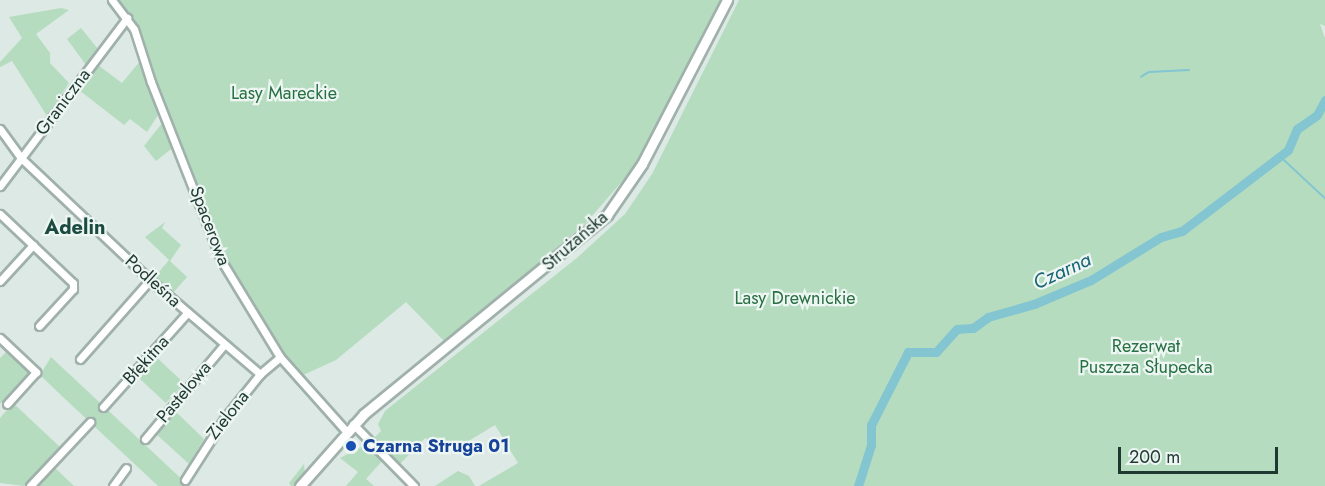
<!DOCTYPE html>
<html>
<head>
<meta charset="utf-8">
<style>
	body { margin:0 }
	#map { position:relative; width:1325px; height:486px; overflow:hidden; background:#dde9e4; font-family:Jost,sans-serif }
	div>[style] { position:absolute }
	.green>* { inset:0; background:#b5dcbf; transform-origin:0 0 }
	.stream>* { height:1.5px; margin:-0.75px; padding:0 0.75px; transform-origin:0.75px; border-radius:0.75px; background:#83c5d1 }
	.river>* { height:9px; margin:-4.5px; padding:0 4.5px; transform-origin:4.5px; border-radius:4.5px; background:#83c5d1 }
	.roads { filter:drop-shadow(2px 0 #a0b1ab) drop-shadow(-2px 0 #a0b1ab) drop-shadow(0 2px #a0b1ab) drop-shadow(0 -2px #a0b1ab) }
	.minor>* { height:7px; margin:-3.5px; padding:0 3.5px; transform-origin:3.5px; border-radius:3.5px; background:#fff }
	.secondary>* { height:9px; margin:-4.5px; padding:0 4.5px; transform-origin:4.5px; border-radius:4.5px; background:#fff }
	.dots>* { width:16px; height:16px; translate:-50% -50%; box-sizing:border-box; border:3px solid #edf6f2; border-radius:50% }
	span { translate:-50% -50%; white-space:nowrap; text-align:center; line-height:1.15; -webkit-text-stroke:4.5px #edf6f2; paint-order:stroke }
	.park-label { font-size:18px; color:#287044 }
	.street-label { font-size:18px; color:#1f3932 }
	.transit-label { font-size:18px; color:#164399; font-weight:700 }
	.left { translate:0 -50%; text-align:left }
	.neighbourhood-label { font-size:20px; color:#1b4b3f; font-weight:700 }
	.water-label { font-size:20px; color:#186575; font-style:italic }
	.scale { position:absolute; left:1118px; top:447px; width:160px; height:27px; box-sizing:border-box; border:3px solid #1f3932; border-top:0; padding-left:8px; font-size:18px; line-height:21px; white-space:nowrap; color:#1f3932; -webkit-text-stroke:4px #edf6f2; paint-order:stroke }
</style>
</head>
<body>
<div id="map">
	<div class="green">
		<div style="clip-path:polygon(118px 0,720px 0,688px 63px,684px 83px,638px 163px,585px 224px,445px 342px,406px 302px,336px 360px,301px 376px,270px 339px,233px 277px,158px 94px,136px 23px)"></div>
		<div style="clip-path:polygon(739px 0,1325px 0,1325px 26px,1320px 24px,1325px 38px,1325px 486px,479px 486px,518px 463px,495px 425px,452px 451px,425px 438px,399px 465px,374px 438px,381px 431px,378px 424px,385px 411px,578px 257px,625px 214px,652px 174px)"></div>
		<div style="clip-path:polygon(61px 8px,69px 10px,36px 34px,50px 53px,50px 63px,69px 83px,47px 116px,12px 61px,0 67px,0 62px,22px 38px,9px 17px)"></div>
		<div style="clip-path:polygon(81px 28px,98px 49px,86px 65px,67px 39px)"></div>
		<div style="clip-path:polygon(141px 60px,160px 112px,147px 132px,130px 119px,124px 125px,79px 90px,98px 65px,122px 83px)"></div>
		<div style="clip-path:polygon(163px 122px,175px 146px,156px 161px,144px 146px)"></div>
		<div style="clip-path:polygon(165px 222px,162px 228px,181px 245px,170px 261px,187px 277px,172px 294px,154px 278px,169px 260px,145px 237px)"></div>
		<div style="clip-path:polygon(9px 349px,30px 372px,0 404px,0 358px)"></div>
		<div style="left:155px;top:356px;width:40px;height:27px;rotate:43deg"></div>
		<div style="clip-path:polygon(51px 357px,188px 485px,187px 486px,158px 486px,63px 397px,40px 375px)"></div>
		<div style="clip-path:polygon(13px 403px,60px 447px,24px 486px,0 483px,0 418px)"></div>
		<div style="clip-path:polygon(173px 409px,204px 439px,189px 464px,155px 433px)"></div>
		<div style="clip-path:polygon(361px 447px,383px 460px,366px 479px,374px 486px,346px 486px,358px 472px,340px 458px)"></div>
		<div style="clip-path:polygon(304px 464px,305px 476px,297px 486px,291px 486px,289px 483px)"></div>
		<div style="clip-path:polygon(54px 467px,74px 486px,37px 486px)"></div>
		<div style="clip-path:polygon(458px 471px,469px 476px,475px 486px,435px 486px)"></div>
	</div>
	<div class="stream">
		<div style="left:1141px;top:77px;width:9px;rotate:-32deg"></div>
		<div style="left:1149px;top:72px;width:40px;rotate:-2.9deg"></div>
		<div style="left:1280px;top:156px;width:62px;rotate:43deg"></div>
	</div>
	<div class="river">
		<div style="left:858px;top:486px;width:43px;rotate:-72.4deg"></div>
		<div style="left:871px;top:445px;width:20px;rotate:-90deg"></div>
		<div style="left:871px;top:425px;width:82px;rotate:-63.1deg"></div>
		<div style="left:908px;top:352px;width:28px"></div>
		<div style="left:936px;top:352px;width:31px;rotate:-48deg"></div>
		<div style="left:957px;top:329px;width:16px;rotate:-4deg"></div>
		<div style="left:973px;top:328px;width:19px;rotate:-36deg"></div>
		<div style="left:988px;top:317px;width:48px;rotate:-15.8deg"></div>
		<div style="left:1034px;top:304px;width:62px;rotate:-22.8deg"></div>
		<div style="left:1091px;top:280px;width:82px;rotate:-31.6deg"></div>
		<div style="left:1161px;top:237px;width:22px;rotate:-16deg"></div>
		<div style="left:1182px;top:231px;width:133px;rotate:-37.4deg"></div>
		<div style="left:1288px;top:150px;width:23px;rotate:-67deg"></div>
		<div style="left:1297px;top:129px;width:24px;rotate:-35deg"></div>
		<div style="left:1317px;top:115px;width:17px;rotate:-62deg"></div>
	</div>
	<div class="roads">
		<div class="minor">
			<div style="left:112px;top:0;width:36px;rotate:53deg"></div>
			<div style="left:134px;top:29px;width:56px;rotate:72.2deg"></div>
			<div style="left:151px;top:82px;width:191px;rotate:68.5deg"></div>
			<div style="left:221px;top:260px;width:114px;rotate:58.7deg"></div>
			<div style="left:280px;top:357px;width:99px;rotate:48.3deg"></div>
			<div style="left:0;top:129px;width:36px;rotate:54deg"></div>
			<div style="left:21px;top:158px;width:178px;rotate:43.4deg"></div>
			<div style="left:150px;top:280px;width:145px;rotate:40.5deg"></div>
			<div style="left:0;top:186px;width:211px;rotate:-52.9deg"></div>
			<div style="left:0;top:214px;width:100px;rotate:43.4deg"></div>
			<div style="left:73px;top:283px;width:6px;rotate:90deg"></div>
			<div style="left:73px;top:289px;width:50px;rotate:132.6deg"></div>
			<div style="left:0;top:281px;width:49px;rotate:-47.5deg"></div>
			<div style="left:0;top:338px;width:50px;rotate:43.4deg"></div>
			<div style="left:36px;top:372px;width:43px;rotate:132.2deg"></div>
			<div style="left:80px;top:359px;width:106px;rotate:-48.5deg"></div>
			<div style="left:103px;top:407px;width:127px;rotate:-48.2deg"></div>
			<div style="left:353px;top:424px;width:87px;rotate:45.5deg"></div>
			<div style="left:145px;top:439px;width:123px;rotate:-50deg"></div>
			<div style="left:185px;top:480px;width:72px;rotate:-57.4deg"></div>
			<div style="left:224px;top:419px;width:58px;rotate:-51.3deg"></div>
			<div style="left:260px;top:374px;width:26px;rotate:-40deg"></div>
			<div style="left:30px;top:486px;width:88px;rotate:-46.8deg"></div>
			<div style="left:113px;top:486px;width:22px;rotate:-54deg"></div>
		</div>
		<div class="secondary">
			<div style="left:300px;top:486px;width:96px;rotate:-48.4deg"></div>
			<div style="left:364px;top:414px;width:314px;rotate:-39.3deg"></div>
			<div style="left:607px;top:215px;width:62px;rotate:-55.5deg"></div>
			<div style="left:642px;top:164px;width:185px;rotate:-62.6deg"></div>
		</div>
	</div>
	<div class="dots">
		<div style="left:351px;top:446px;background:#1a4fb4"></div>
	</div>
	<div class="park-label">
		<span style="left:284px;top:93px">Lasy Mareckie</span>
		<span style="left:795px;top:298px">Lasy Drewnickie</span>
		<span style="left:1146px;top:357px">Rezerwat<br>Puszcza Słupecka</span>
	</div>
	<div class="street-label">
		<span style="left:63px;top:102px;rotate:-53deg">Graniczna</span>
		<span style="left:210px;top:226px;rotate:69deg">Spacerowa</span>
		<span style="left:575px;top:241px;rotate:-41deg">Strużańska</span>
		<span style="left:153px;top:281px;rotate:42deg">Podleśna</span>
		<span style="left:146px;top:360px;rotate:-48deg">Błękitna</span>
		<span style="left:184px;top:392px;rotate:-50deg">Pastelowa</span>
		<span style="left:228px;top:415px;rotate:-52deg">Zielona</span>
	</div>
	<div class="transit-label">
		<span class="left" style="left:363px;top:446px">Czarna Struga 01</span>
	</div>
	<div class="neighbourhood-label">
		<span style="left:75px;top:227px">Adelin</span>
	</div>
	<div class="water-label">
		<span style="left:1062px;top:271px;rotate:-25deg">Czarna</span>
	</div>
	<div class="scale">200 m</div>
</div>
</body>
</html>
